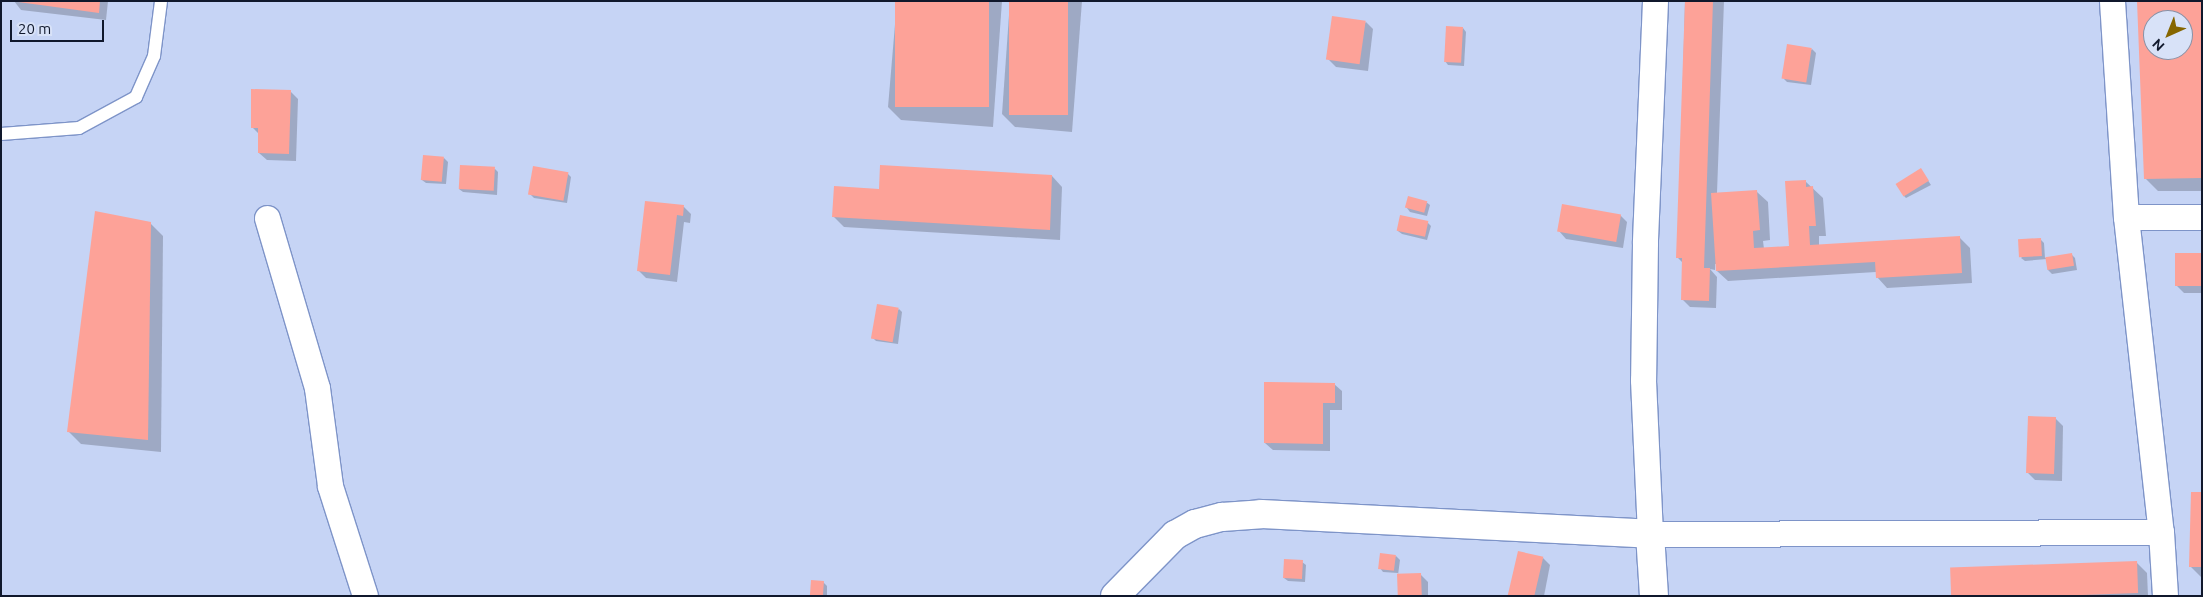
<!DOCTYPE html>
<html>
<head>
<meta charset="utf-8">
<style>
	body { margin:0 }
	#map { position:relative; width:2203px; height:597px; overflow:hidden; background:#c6d4f5; font-family:Ubuntu,sans-serif }
	div>[style] { position:absolute }
	.shadow>* { inset:0; background:#0003 }
	.building>* { inset:0; background:#fda298; transform-origin:0 0 }
	.roads { filter:drop-shadow(1px 0 #7e94c8) drop-shadow(-1px 0 #7e94c8) drop-shadow(0 1px #7e94c8) drop-shadow(0 -1px #7e94c8) }
	.lane>* { height:12px; margin:-6px; padding:0 6px; transform-origin:6px; border-radius:6px; background:#fff }
	.street>* { height:25px; margin:-12.5px; padding:0 12.5px; transform-origin:12.5px; border-radius:12.5px; background:#fff }
	.secondary>* { height:28px; margin:-14px; padding:0 14px; transform-origin:14px; border-radius:14px; background:#fff }
	span { translate:-50% -50%; white-space:nowrap; text-align:center; line-height:1.15; -webkit-text-stroke:4px #d8e2f8; paint-order:stroke }
	.frame { position:absolute; inset:0; border:2px solid #10182c; pointer-events:none }
	.north { position:absolute; left:2143px; top:10px; width:50px; height:50px; box-sizing:border-box; background:#d8e2f8; border:1px solid #8891a6; border-radius:50%; rotate:224deg; font-size:14px; font-weight:700; line-height:20px; text-align:center; color:#10182c }
	.north::after { content:''; display:block; margin:auto; width:18px; height:22px; background:#866600; clip-path:polygon(50% 0,100% 100%,50% 72%,0 100%) }
	.scale { position:absolute; left:10px; top:20px; width:94px; height:22px; box-sizing:border-box; border:2px solid #10182c; border-top:0; padding-left:6px; font-size:15px; line-height:18px; white-space:nowrap; color:#10182c; -webkit-text-stroke:4px #d8e2f8; paint-order:stroke }
</style>
</head>
<body>
<div id="map">
	<div class="shadow">
		<div style="clip-path:polygon(14px 1px,108px 1px,106px 20px,21px 10px)"></div>
		<div style="clip-path:polygon(897px 1px,1002px 1px,993px 127px,901px 120px,888px 107px)"></div>
		<div style="clip-path:polygon(1010px 1px,1082px 1px,1072px 132px,1015px 127px,1002px 114px)"></div>
		<div style="clip-path:polygon(1685px 1px,1724px 1px,1717px 193px,1757px 192px,1768px 202px,1770px 240px,1763px 241px,1764px 249px,1790px 248px,1805px 181px,1823px 198px,1826px 236px,1819px 236px,1819px 246px,1960px 238px,1970px 248px,1972px 283px,1887px 288px,1877px 277px,1876px 272px,1728px 281px,1717px 271px,1717px 264px,1715px 264px,1715px 270px,1710px 269px,1717px 277px,1716px 308px,1690px 307px,1682px 299px,1683px 263px,1678px 258px)"></div>
		<div style="clip-path:polygon(evenodd,2139px 1px,2202px 1px,2202px 191px,2158px 191px,2145px 178px,2139px 1px,2153px 20px,2183px 20px,2183px 50px,2153px 50px,2153px 20px)"></div>
		<div style="clip-path:polygon(1366px 22px,1373px 29px,1368px 71px,1336px 67px,1328px 59px)"></div>
		<div style="clip-path:polygon(1463px 28px,1466px 32px,1464px 66px,1448px 65px,1445px 61px)"></div>
		<div style="clip-path:polygon(1812px 49px,1816px 53px,1811px 85px,1787px 82px,1784px 79px)"></div>
		<div style="clip-path:polygon(290px 91px,298px 99px,296px 161px,267px 160px,259px 153px,260px 135px,252px 127px)"></div>
		<div style="clip-path:polygon(444px 158px,448px 162px,446px 184px,426px 183px,422px 180px)"></div>
		<div style="clip-path:polygon(495px 169px,498px 172px,497px 195px,463px 192px,459px 189px)"></div>
		<div style="clip-path:polygon(1921px 170px,1931px 185px,1906px 198px,1903px 195px)"></div>
		<div style="clip-path:polygon(567px 173px,571px 177px,567px 203px,534px 198px,530px 194px)"></div>
		<div style="clip-path:polygon(1052px 176px,1062px 187px,1060px 240px,844px 227px,833px 216px,880px 190px)"></div>
		<div style="clip-path:polygon(646px 202px,684px 207px,691px 214px,690px 223px,684px 222px,677px 282px,646px 278px,638px 270px)"></div>
		<div style="clip-path:polygon(1426px 202px,1430px 205px,1427px 216px,1410px 212px,1407px 208px)"></div>
		<div style="clip-path:polygon(1620px 215px,1627px 222px,1623px 248px,1566px 239px,1559px 231px)"></div>
		<div style="clip-path:polygon(1427px 222px,1431px 226px,1427px 240px,1402px 234px,1398px 231px)"></div>
		<div style="clip-path:polygon(150px 223px,163px 236px,161px 452px,81px 444px,68px 431px)"></div>
		<div style="clip-path:polygon(2040px 239px,2044px 243px,2045px 258px,2071px 254px,2075px 258px,2077px 270px,2052px 274px,2048px 270px,2047px 259px,2025px 261px,2021px 258px)"></div>
		<div style="clip-path:polygon(2202px 255px,2202px 293px,2184px 293px,2176px 285px)"></div>
		<div style="clip-path:polygon(899px 309px,902px 312px,898px 344px,876px 341px,872px 337px)"></div>
		<div style="clip-path:polygon(1334px 384px,1342px 391px,1342px 410px,1330px 410px,1330px 451px,1273px 450px,1265px 443px)"></div>
		<div style="clip-path:polygon(2055px 418px,2063px 426px,2062px 481px,2035px 480px,2028px 473px)"></div>
		<div style="clip-path:polygon(2202px 493px,2202px 578px,2190px 566px)"></div>
		<div style="clip-path:polygon(1396px 556px,1400px 560px,1398px 575px,1420px 574px,1428px 582px,1428px 596px,1399px 596px,1398px 573px,1383px 572px,1380px 568px)"></div>
		<div style="clip-path:polygon(1543px 558px,1550px 565px,1544px 596px,1510px 596px)"></div>
		<div style="clip-path:polygon(1302px 562px,1306px 565px,1305px 582px,1288px 581px,1284px 578px)"></div>
		<div style="clip-path:polygon(2136px 562px,2147px 573px,2148px 596px,1952px 596px)"></div>
		<div style="clip-path:polygon(823px 582px,827px 586px,827px 596px,812px 596px)"></div>
	</div>
	<div class="building">
		<div style="clip-path:polygon(11px 1px,100px 1px,99px 13px)"></div>
		<div style="left:895px;top:1px;width:94px;height:106px"></div>
		<div style="left:1009px;top:1px;width:59px;height:114px"></div>
		<div style="clip-path:polygon(1685px 1px,1713px 1px,1704px 268px,1710px 268px,1709px 301px,1681px 300px,1682px 258px,1676px 258px)"></div>
		<div style="clip-path:polygon(evenodd,2137px 1px,2202px 1px,2202px 178px,2144px 179px,2137px 1px,2153px 20px,2183px 20px,2183px 50px,2153px 50px,2153px 20px)"></div>
		<div style="left:1332px;top:16px;width:34px;height:44px;rotate:8deg"></div>
		<div style="left:1446px;top:26px;width:17px;height:36px;rotate:3deg"></div>
		<div style="left:1787px;top:44px;width:25px;height:35px;rotate:9deg"></div>
		<div style="clip-path:polygon(251px 89px,291px 90px,289px 154px,258px 153px,258px 128px,251px 128px)"></div>
		<div style="left:423px;top:155px;width:21px;height:25px;rotate:5deg"></div>
		<div style="left:460px;top:165px;width:35px;height:24px;rotate:3deg"></div>
		<div style="clip-path:polygon(880px 165px,1052px 175px,1050px 230px,832px 217px,834px 186px,879px 189px)"></div>
		<div style="left:533px;top:166px;width:36px;height:29px;rotate:10deg"></div>
		<div style="left:1921px;top:168px;width:15px;height:30px;rotate:58deg"></div>
		<div style="clip-path:polygon(1806px 180px,1806px 187px,1813px 186px,1816px 226px,1809px 226px,1810px 245px,1960px 236px,1962px 273px,1876px 278px,1875px 262px,1716px 271px,1711px 193px,1757px 190px,1760px 230px,1753px 231px,1754px 248px,1789px 246px,1785px 181px)"></div>
		<div style="left:1408px;top:196px;width:20px;height:12px;rotate:15deg"></div>
		<div style="clip-path:polygon(645px 201px,684px 205px,683px 216px,677px 215px,670px 275px,637px 271px)"></div>
		<div style="left:1562px;top:204px;width:60px;height:28px;rotate:10deg"></div>
		<div style="clip-path:polygon(95px 211px,151px 222px,148px 440px,67px 432px)"></div>
		<div style="left:1400px;top:215px;width:29px;height:16px;rotate:12deg"></div>
		<div style="left:2041px;top:238px;width:18px;height:23px;rotate:87deg"></div>
		<div style="left:2072px;top:253px;width:13px;height:27px;rotate:81deg"></div>
		<div style="left:2175px;top:253px;width:27px;height:33px"></div>
		<div style="left:877px;top:304px;width:22px;height:35px;rotate:10deg"></div>
		<div style="clip-path:polygon(1264px 382px,1335px 383px,1335px 403px,1323px 403px,1323px 444px,1264px 443px)"></div>
		<div style="left:2028px;top:416px;width:28px;height:57px;rotate:2deg"></div>
		<div style="clip-path:polygon(2191px 492px,2202px 492px,2202px 567px,2189px 567px)"></div>
		<div style="left:1518px;top:551px;width:26px;height:46px;rotate:13deg"></div>
		<div style="left:1380px;top:553px;width:16px;height:16px;rotate:7deg"></div>
		<div style="left:1284px;top:559px;width:19px;height:19px;rotate:3deg"></div>
		<div style="left:2137px;top:561px;width:32px;height:187px;rotate:88deg"></div>
		<div style="left:1421px;top:573px;width:23px;height:24px;rotate:88deg"></div>
		<div style="left:811px;top:580px;width:13px;height:16px;rotate:4deg"></div>
	</div>
	<div class="roads">
		<div class="lane">
			<div style="left:1px;top:134px;width:78px;rotate:-4.4deg"></div>
			<div style="left:79px;top:128px;width:65px;rotate:-28.5deg"></div>
			<div style="left:136px;top:97px;width:45px;rotate:-66.3deg"></div>
			<div style="left:154px;top:56px;width:55px;rotate:-82.7deg"></div>
		</div>
		<div class="street">
			<div style="left:1655px;top:1px;width:242px;rotate:92.4deg"></div>
			<div style="left:1645px;top:243px;width:137px;rotate:90.8deg"></div>
			<div style="left:1643px;top:380px;width:154px;rotate:87.4deg"></div>
			<div style="left:1650px;top:534px;width:511px;rotate:-0.22deg"></div>
			<div style="left:2112px;top:1px;width:216px;rotate:86.3deg"></div>
			<div style="left:2126px;top:217px;width:317px;rotate:83.7deg"></div>
			<div style="left:2161px;top:532px;width:64px;rotate:86.4deg"></div>
			<div style="left:2126px;top:217px;width:76px"></div>
			<div style="left:267px;top:218px;width:177px;rotate:73.6deg"></div>
			<div style="left:317px;top:388px;width:99px;rotate:82.4deg"></div>
			<div style="left:330px;top:486px;width:115px;rotate:72.3deg"></div>
		</div>
		<div class="secondary">
			<div style="left:1115px;top:596px;width:86px;rotate:-45.5deg"></div>
			<div style="left:1175px;top:535px;width:23px;rotate:-29deg"></div>
			<div style="left:1195px;top:524px;width:28px;rotate:-15deg"></div>
			<div style="left:1222px;top:517px;width:39px;rotate:-4deg"></div>
			<div style="left:1261px;top:514px;width:390px;rotate:2.9deg"></div>
			<div style="left:1650px;top:534px;width:62px;rotate:86.3deg"></div>
		</div>
	</div>
	<div class="frame"></div>
	<div class="north">N</div>
	<div class="scale">20 m</div>
</div>
</body>
</html>
